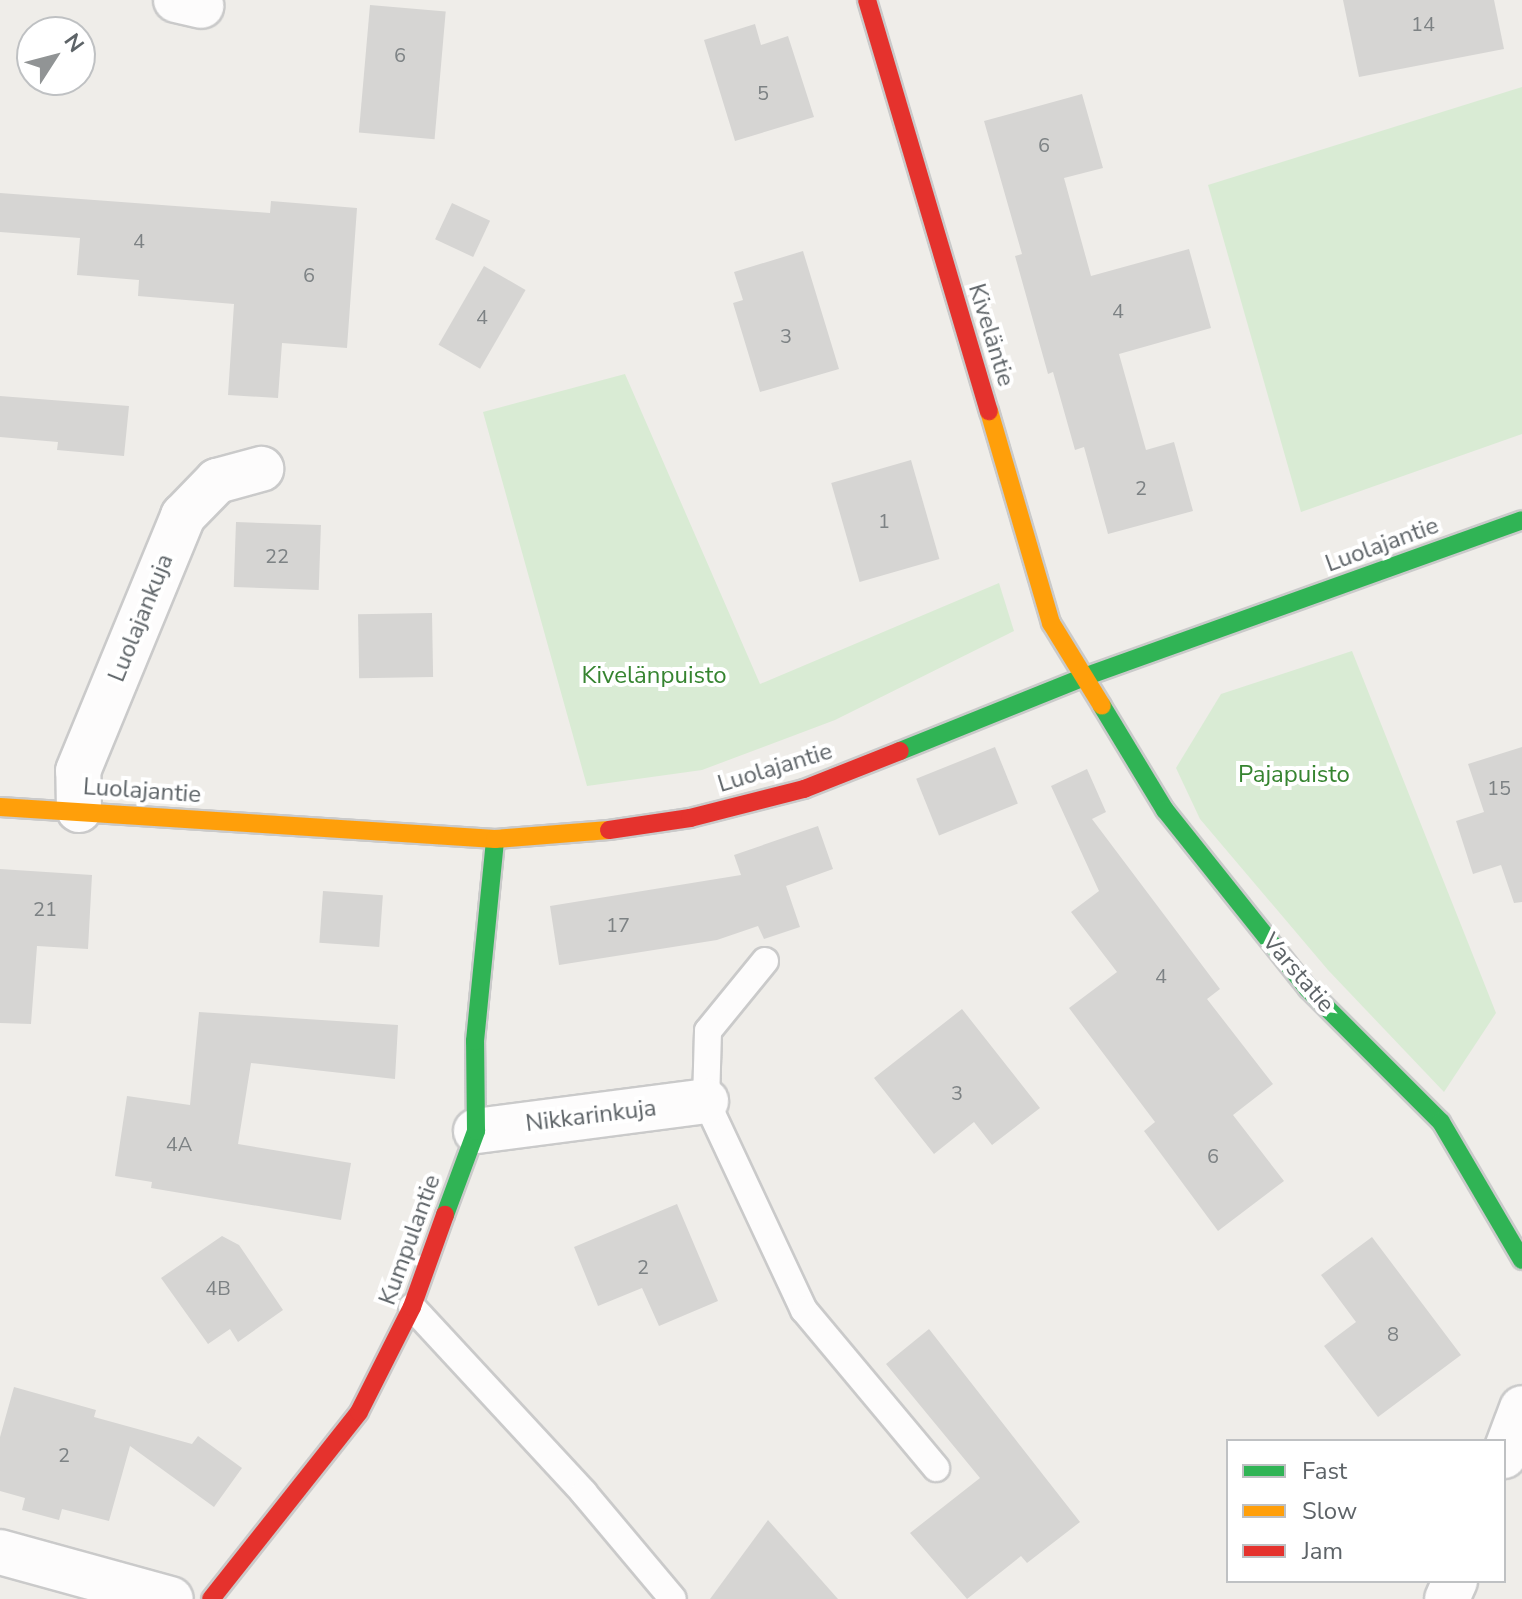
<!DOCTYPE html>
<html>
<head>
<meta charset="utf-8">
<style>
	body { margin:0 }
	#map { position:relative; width:1522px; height:1599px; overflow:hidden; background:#efede9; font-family:"Nunito Sans",sans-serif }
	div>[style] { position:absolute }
	.green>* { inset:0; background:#d9ebd4 }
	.building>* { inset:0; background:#d6d5d3; transform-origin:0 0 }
	.roads { filter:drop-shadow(2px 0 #cacaca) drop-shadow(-2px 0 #cacaca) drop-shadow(0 2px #cacaca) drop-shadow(0 -2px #cacaca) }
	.lane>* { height:26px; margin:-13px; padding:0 13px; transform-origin:13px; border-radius:13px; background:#fdfcfc }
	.street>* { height:44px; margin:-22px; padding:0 22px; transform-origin:22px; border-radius:22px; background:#fdfcfc }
	.fast>* { height:18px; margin:-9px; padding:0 9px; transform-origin:9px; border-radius:9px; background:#30b455 }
	.slow>* { height:18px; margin:-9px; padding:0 9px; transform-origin:9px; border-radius:9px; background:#ff9f0a }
	.jam>* { height:18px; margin:-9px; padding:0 9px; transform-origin:9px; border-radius:9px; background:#e5322d }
	span { translate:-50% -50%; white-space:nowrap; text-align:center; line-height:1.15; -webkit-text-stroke:8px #fff; paint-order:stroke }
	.number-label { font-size:20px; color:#7d8284 }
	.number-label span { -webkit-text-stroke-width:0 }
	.street-label { font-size:24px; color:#5e6468 }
	.park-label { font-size:24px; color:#368430 }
	.legend { position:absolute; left:1226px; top:1439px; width:280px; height:144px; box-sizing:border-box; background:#fff; border:2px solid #bfc1c3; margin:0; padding:10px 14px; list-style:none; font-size:24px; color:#5e6468 }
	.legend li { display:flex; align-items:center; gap:16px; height:40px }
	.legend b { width:40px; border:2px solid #bfc1c3 }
	.north { position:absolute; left:16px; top:16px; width:80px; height:80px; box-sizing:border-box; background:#fff; border:2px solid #bfc1c3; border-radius:50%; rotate:54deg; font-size:22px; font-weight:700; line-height:32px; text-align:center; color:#5e6468 }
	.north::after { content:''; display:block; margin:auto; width:28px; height:36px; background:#919495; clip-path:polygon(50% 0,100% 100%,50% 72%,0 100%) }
</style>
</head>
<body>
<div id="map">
	<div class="green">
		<div style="clip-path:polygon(1522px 87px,1522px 434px,1301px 512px,1208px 185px)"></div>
		<div style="clip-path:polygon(625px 374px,760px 684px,999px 583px,1014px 631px,835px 720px,702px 770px,587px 786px,483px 412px)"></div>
		<div style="clip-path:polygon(1352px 651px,1496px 1013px,1444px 1092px,1328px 970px,1200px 819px,1176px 768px,1221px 694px)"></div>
	</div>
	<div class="building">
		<div style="clip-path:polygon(1343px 0,1494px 0,1504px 49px,1359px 77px)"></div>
		<div style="left:370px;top:5px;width:76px;height:128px;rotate:5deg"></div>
		<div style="clip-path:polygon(755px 24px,761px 45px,788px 36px,814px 117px,735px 141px,704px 40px)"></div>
		<div style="clip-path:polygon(1082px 94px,1103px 168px,1064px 178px,1091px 276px,1189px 249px,1211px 328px,1119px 354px,1146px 450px,1174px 442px,1193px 511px,1108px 534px,1084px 447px,1075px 450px,1053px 372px,1048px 374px,1015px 256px,1022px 254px,984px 121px)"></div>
		<div style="clip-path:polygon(0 193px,270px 213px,271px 201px,357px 208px,347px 348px,282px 343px,278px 398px,228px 395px,234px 304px,138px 296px,139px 280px,77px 275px,80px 238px,0 232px)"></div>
		<div style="left:452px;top:203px;width:42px;height:40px;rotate:25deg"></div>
		<div style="clip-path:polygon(803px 251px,839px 369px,760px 392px,733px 303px,743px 300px,734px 272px)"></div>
		<div style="left:484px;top:266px;width:48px;height:91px;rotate:30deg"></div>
		<div style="clip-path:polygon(0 396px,129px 406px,124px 456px,57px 450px,58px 442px,0 437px)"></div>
		<div style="left:911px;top:460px;width:103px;height:83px;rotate:74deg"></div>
		<div style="left:236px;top:522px;width:85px;height:65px;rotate:2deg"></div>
		<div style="left:432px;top:613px;width:64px;height:74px;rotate:89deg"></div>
		<div style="left:995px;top:747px;width:61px;height:85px;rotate:68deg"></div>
		<div style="clip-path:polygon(1522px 747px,1522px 902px,1514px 903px,1501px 865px,1473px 874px,1456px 821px,1484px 812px,1468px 764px)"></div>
		<div style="clip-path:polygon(1087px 769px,1106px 812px,1092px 819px,1220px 989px,1207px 999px,1273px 1084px,1233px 1115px,1284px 1181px,1218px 1231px,1144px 1131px,1155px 1122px,1069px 1008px,1117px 972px,1071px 912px,1099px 891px,1051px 786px)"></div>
		<div style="clip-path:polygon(818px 826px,833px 869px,786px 886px,800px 927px,764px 939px,758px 926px,717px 940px,559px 965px,550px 906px,741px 875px,734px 855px)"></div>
		<div style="clip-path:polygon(0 869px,92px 875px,88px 949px,37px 946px,31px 1024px,0 1023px)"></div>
		<div style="left:323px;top:891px;width:60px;height:52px;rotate:4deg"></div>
		<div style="clip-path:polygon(962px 1009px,1040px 1108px,992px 1145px,974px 1122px,934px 1154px,874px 1078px)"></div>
		<div style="clip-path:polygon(199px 1012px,398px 1025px,395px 1079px,251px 1063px,238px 1144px,351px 1163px,341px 1220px,151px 1188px,152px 1182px,115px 1176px,127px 1096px,190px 1105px)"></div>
		<div style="clip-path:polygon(677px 1204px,718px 1301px,659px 1326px,642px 1288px,598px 1306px,574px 1247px)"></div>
		<div style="clip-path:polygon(222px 1236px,239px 1245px,283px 1310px,238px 1342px,230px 1329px,208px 1344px,161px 1278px)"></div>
		<div style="clip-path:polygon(1372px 1237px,1461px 1355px,1378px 1417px,1324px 1346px,1356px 1322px,1321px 1275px)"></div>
		<div style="clip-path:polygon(929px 1329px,1080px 1522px,1027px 1563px,1021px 1556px,967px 1599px,910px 1533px,980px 1478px,886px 1364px)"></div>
		<div style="clip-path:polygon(14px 1387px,96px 1410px,94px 1417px,192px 1444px,198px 1436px,242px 1468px,214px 1507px,130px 1446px,109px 1521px,62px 1509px,59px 1520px,22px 1510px,25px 1498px,0 1491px,0 1437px)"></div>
		<div style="clip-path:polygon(768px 1520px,838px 1599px,710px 1599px)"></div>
	</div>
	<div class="roads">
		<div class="lane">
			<div style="left:765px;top:961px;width:90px;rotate:129.2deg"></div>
			<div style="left:708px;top:1031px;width:70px;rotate:91.6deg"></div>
			<div style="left:706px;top:1101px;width:231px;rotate:64.9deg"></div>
			<div style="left:804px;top:1310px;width:206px;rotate:50.1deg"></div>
			<div style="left:412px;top:1307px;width:253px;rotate:47.2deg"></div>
			<div style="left:584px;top:1493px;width:138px;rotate:50deg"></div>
		</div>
		<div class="street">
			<div style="left:176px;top:0;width:26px;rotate:13deg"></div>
			<div style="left:79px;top:810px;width:39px;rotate:-91deg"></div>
			<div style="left:78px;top:771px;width:276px;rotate:-67.6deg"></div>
			<div style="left:183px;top:516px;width:49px;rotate:-45.8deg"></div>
			<div style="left:217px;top:481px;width:46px;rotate:-15.3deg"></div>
			<div style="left:476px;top:1131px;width:232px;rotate:-7.4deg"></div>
			<div style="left:1504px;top:1456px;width:51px;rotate:-69.4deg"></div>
			<div style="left:0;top:1552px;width:177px;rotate:15.4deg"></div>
			<div style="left:1447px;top:1599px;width:20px;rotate:-66deg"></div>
		</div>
		<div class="fast">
			<div style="left:1102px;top:706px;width:122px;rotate:58.8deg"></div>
			<div style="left:1165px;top:810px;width:229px;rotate:51.4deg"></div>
			<div style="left:1308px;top:989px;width:188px;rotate:45deg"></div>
			<div style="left:1441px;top:1122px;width:160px;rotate:59.6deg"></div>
			<div style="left:900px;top:751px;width:198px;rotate:-21.9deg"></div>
			<div style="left:1084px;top:677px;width:465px;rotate:-19.7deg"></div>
			<div style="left:445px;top:1215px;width:90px;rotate:-69.7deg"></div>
			<div style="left:476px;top:1131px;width:90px;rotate:-90.6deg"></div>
			<div style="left:475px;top:1041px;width:203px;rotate:-84.3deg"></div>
		</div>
		<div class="slow">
			<div style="left:989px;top:411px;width:221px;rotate:73.7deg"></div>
			<div style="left:1051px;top:623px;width:97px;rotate:58.4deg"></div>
			<div style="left:0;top:807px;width:496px;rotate:3.7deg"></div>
			<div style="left:495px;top:839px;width:114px;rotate:-4.5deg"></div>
		</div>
		<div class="jam">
			<div style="left:867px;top:0;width:429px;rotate:73.5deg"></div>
			<div style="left:609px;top:830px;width:82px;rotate:-8.4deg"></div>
			<div style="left:690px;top:818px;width:118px;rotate:-14.3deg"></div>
			<div style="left:804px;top:789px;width:103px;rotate:-21.6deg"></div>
			<div style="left:211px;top:1599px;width:238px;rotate:-51.6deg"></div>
			<div style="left:359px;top:1412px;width:118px;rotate:-63.2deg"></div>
			<div style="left:412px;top:1307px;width:98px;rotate:-70.3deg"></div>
		</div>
	</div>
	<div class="number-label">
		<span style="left:1423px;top:24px">14</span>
		<span style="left:400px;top:55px">6</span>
		<span style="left:763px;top:93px">5</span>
		<span style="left:1044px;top:145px">6</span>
		<span style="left:139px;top:241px">4</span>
		<span style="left:309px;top:275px">6</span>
		<span style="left:1118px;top:311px">4</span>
		<span style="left:482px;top:317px">4</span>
		<span style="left:786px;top:336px">3</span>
		<span style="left:1141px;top:488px">2</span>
		<span style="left:884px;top:521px">1</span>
		<span style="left:277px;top:556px">22</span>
		<span style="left:1499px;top:788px">15</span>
		<span style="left:45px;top:909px">21</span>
		<span style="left:618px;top:925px">17</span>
		<span style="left:1161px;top:976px">4</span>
		<span style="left:957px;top:1093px">3</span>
		<span style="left:179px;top:1144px">4A</span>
		<span style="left:1213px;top:1156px">6</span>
		<span style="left:643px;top:1267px">2</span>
		<span style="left:218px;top:1288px">4B</span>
		<span style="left:1393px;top:1334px">8</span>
		<span style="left:64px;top:1455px">2</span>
	</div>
	<div class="street-label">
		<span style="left:991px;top:335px;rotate:73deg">Kiveläntie</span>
		<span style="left:1382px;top:545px;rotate:-20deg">Luolajantie</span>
		<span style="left:141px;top:618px;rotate:-68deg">Luolajankuja</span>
		<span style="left:775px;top:768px;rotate:-17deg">Luolajantie</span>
		<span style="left:142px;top:791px;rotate:4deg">Luolajantie</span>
		<span style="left:1298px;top:973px;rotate:49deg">Varstatie</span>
		<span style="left:591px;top:1116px;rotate:-7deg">Nikkarinkuja</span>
		<span style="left:410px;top:1240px;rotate:-70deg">Kumpulantie</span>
	</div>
	<div class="park-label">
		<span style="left:654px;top:676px">Kivelänpuisto</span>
		<span style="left:1294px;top:775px">Pajapuisto</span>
	</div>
	<ul class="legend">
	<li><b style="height:10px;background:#30b455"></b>Fast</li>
	<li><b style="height:10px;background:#ff9f0a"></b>Slow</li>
	<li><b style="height:10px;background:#e5322d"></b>Jam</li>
	</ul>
	<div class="north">N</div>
</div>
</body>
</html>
